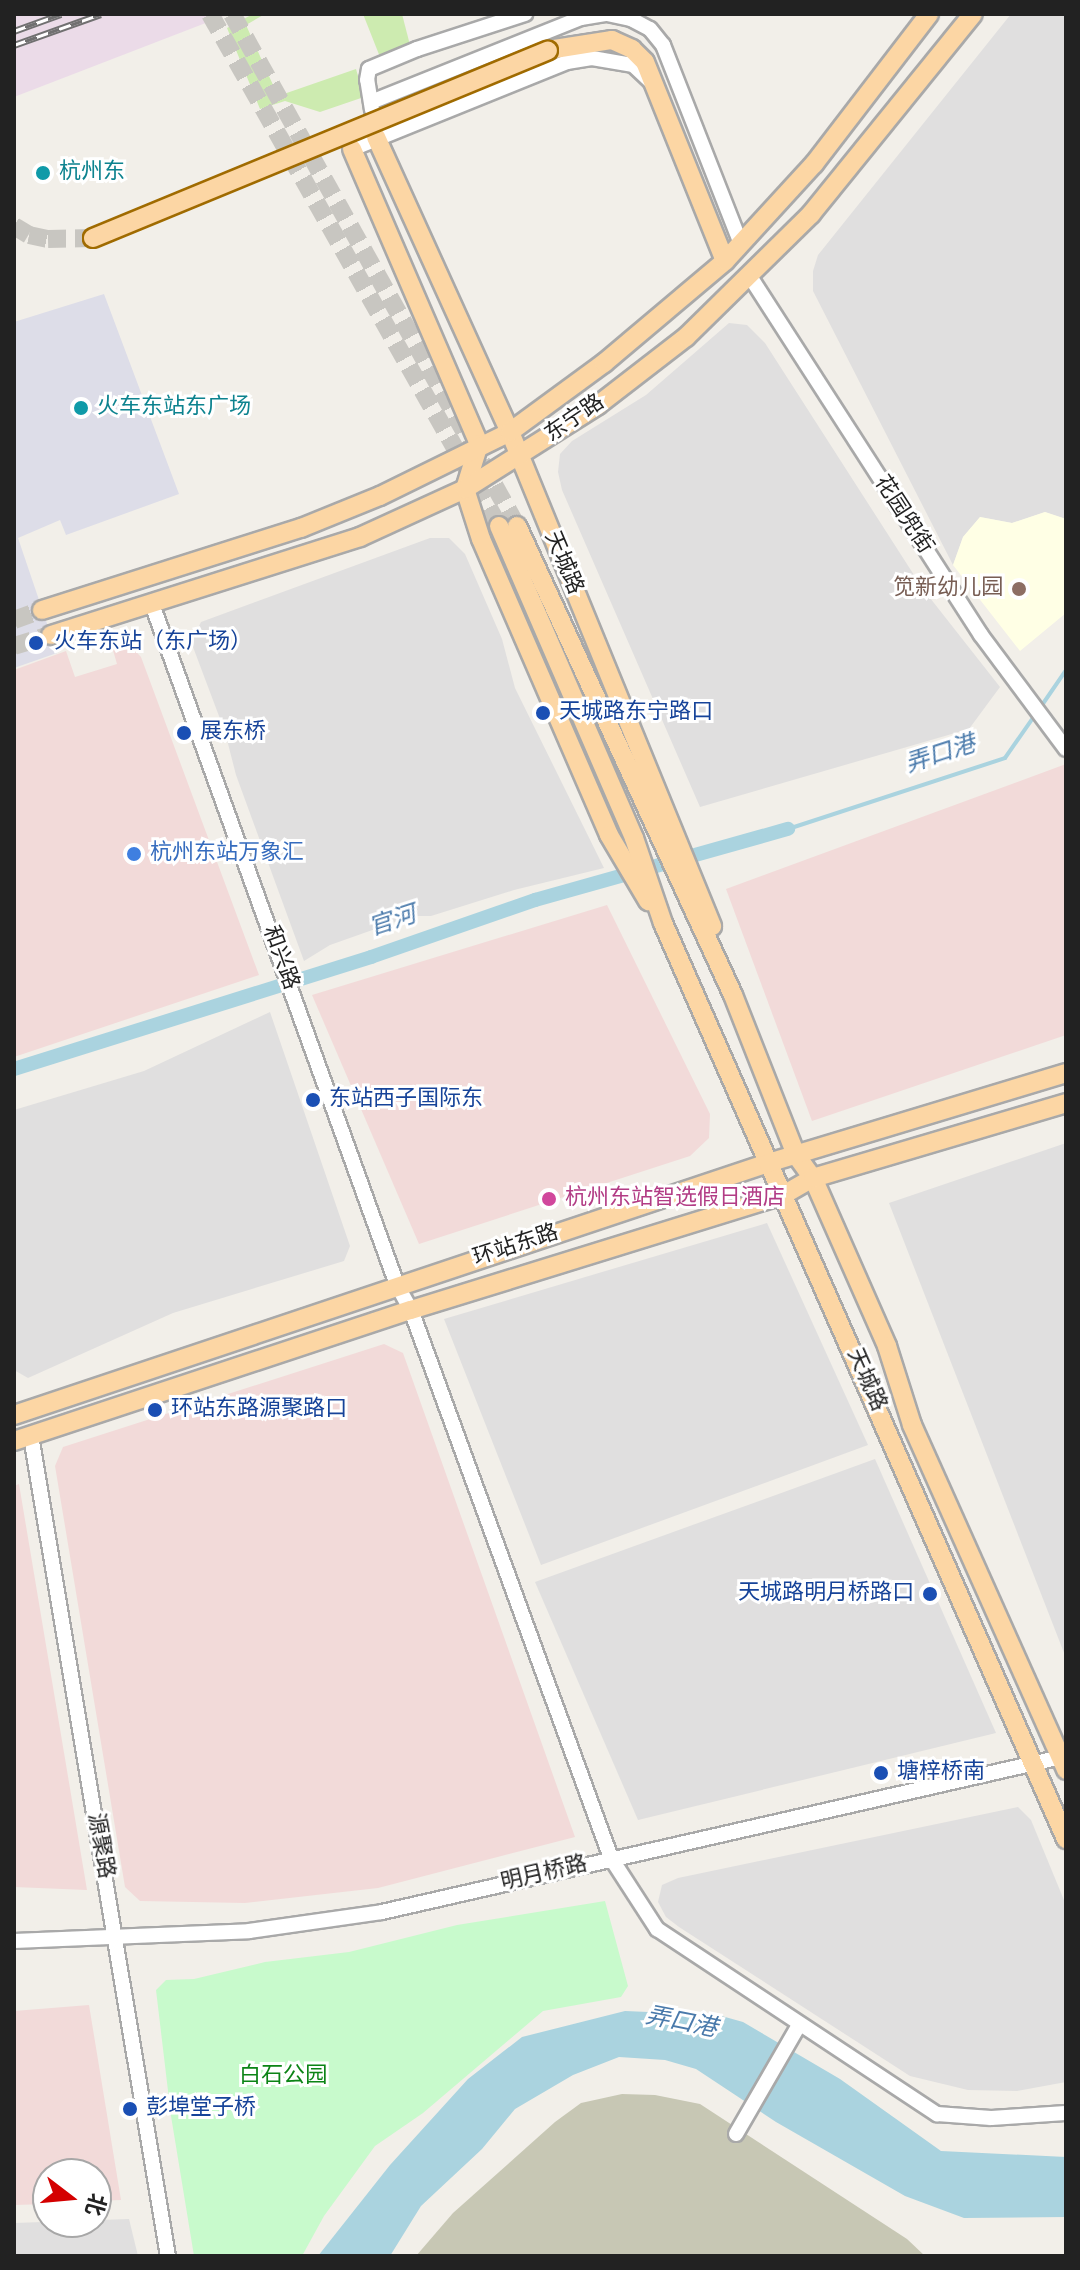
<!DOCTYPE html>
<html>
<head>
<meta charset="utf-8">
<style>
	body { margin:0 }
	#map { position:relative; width:1080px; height:2270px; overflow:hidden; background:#f2efe9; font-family:Overpass,"Noto Sans SC",sans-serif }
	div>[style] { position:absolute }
	.residential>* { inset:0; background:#e0dfdf }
	.commercial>* { inset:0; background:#f2dad9 }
	.industrial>* { inset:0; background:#ebdbe8 }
	.education>* { inset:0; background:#ffffe5 }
	.construction>* { inset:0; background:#c7c7b4 }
	.grass>* { inset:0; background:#cdebb0 }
	.park>* { inset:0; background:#c8facc }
	.plaza>* { inset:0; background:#dddde8 }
	.water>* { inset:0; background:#aad3df }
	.stream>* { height:4px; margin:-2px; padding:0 2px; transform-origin:2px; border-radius:2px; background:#aad3df }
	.canal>* { height:14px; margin:-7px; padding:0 7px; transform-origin:7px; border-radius:7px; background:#aad3df }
	.major-tunnel>* { height:18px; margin-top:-9px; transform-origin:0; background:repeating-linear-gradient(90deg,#c8c6c1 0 18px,transparent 0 27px) }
	.roads { filter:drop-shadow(2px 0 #a9a9a9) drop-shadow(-2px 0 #a9a9a9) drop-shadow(0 2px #a9a9a9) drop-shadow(0 -2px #a9a9a9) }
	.minor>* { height:14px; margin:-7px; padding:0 7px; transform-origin:7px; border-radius:7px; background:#fff }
	.major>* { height:18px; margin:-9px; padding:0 9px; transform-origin:9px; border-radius:9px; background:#fcd6a4 }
	.rail>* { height:7px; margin-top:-3.5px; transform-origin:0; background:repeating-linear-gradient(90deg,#fff 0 12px,#707070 0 24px); box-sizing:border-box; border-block:2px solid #707070 }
	.bridges { filter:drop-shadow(2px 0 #a06b00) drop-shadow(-2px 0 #a06b00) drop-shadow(0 2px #a06b00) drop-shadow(0 -2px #a06b00) }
	.major-bridge>* { height:18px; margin:-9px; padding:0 9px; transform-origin:9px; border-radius:9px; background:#fcd6a4 }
	.dots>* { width:22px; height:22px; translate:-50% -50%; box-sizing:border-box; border:4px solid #fff; border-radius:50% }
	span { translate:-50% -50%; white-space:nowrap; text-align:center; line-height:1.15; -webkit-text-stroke:6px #fff; paint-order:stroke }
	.culture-label { font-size:22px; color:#0d838f }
	.left { translate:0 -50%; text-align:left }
	.street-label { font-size:22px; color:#222 }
	.education-label { font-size:22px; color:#785e54 }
	.right { translate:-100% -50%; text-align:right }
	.transit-label { font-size:22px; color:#164399 }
	.shop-label { font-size:22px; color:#366cbe }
	.hotel-label { font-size:22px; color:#b23c85 }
	.park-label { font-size:22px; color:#0c8416 }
	.water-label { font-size:24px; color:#4a7aab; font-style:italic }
	.frame { position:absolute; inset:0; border:16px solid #222; pointer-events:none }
	.north { position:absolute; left:32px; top:2158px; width:80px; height:80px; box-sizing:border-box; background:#fff; border:2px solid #a7a7a7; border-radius:50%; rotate:106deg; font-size:22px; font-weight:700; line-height:32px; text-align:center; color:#222 }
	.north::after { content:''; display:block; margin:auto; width:28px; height:36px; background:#d40000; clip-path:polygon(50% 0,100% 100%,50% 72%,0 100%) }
</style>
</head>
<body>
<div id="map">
	<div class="residential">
		<div style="clip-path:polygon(1011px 14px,1066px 14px,1066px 519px,1045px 512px,1012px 523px,980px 517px,963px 537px,953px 565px,813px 291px,813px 271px,818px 255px)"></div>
		<div style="clip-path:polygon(729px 323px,747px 325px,765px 343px,923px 589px,1000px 687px,969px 729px,700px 807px,562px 490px,558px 472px,560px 454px,572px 441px,646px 395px)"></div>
		<div style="clip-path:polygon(430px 538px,449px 538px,465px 554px,502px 639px,515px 688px,604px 868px,514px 890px,431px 916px,412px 916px,330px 945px,304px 961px,236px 775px,225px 732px,193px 647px,193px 638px,201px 622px)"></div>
		<div style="clip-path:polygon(270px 1012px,350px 1246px,344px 1261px,173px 1313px,28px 1378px,14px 1370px,14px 1110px,144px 1071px)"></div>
		<div style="clip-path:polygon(1066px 1143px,1066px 1658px,889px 1203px)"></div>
		<div style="clip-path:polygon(767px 1223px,868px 1445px,541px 1565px,444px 1319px)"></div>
		<div style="clip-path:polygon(875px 1459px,996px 1733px,638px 1820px,535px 1582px)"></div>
		<div style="clip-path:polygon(1018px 1807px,1031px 1820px,1066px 1905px,1066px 2082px,1017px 2091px,968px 2090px,910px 2076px,679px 1927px,666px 1917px,658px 1902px,662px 1885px,678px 1878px)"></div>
		<div style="clip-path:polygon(129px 2219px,138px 2256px,14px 2256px,14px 2223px)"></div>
	</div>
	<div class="commercial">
		<div style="clip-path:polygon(124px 639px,141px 657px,259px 975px,14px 1057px,14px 670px,66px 651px,75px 677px,117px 664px,110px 640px)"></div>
		<div style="clip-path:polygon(1066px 764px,1066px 1035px,812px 1121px,726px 889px)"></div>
		<div style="clip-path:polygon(607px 905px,710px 1114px,709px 1138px,690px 1156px,419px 1244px,312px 995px)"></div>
		<div style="clip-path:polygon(384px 1344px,403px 1353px,575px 1837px,378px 1888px,245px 1903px,140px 1901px,125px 1887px,55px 1466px,63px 1447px)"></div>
		<div style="clip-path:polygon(19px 1484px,87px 1890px,14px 1887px,14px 1486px)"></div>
		<div style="clip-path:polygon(89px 2005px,121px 2200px,96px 2201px,96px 2174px,48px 2174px,48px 2204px,14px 2205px,14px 2011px)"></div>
	</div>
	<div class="industrial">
		<div style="clip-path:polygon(14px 14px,229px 14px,14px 97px)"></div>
	</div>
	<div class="education">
		<div style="clip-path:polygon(1045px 512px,1066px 519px,1066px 613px,1020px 651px,953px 565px,963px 537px,980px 517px,1012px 523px)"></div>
	</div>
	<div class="construction">
		<div style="clip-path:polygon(622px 2094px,655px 2095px,700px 2104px,907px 2239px,925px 2256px,416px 2256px,453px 2213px,555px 2122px,581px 2103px)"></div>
	</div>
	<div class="grass">
		<div style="clip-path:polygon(253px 14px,265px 14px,246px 25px,278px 96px,356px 69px,364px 97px,320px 112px,285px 101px,260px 109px,227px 28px)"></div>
		<div style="clip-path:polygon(363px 14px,402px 14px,410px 45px,380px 57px)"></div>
	</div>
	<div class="park">
		<div style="clip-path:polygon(605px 1901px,628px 1986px,621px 1997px,543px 2011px,423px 2113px,375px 2146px,324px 2216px,302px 2256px,194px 2256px,171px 2116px,156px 1990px,166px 1980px,194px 1979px,265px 1962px,349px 1952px,457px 1925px)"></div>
	</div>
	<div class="plaza">
		<div style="clip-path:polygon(104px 294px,179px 494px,66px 535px,60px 520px,18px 538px,57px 653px,14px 668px,14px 322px)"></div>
	</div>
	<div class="water">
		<div style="clip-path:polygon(625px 2011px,718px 2015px,743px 2022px,840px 2079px,941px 2151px,1066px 2157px,1066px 2217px,964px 2218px,905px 2196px,776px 2122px,696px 2069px,665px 2060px,619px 2057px,573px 2075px,515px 2109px,482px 2149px,421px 2206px,390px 2256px,318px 2256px,390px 2165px,468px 2079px,522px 2037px)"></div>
	</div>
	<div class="stream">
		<div style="left:1040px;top:708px;width:46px;rotate:-55.6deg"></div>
		<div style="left:788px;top:829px;width:228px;rotate:-18.1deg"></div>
		<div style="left:1005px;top:758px;width:52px;rotate:-55.1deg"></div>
	</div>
	<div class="canal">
		<div style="left:14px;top:1069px;width:374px;rotate:-17.4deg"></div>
		<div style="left:371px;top:957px;width:174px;rotate:-19.2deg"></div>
		<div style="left:535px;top:900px;width:263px;rotate:-15.7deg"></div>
	</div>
	<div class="major-tunnel">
		<div style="left:210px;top:14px;width:588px;rotate:60.56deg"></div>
		<div style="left:232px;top:14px;width:586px;rotate:60.9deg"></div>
		<div style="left:14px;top:226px;width:17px;rotate:31deg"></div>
		<div style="left:29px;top:235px;width:19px;rotate:12deg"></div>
		<div style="left:48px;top:239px;width:45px;rotate:-1.3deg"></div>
		<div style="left:14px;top:620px;width:30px;rotate:-20deg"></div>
		<div style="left:14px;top:646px;width:39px;rotate:-17deg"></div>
	</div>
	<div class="roads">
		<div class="minor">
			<div style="left:371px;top:102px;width:226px;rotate:-21.8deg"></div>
			<div style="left:581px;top:18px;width:26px;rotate:-9deg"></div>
			<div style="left:607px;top:14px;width:25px;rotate:12deg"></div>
			<div style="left:631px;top:19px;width:21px;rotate:28deg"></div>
			<div style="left:650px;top:29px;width:21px;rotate:51deg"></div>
			<div style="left:663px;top:45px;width:214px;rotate:68.6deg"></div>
			<div style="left:372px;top:110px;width:30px;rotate:-99deg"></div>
			<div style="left:367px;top:80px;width:11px;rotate:-80deg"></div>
			<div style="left:369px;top:69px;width:52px;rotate:-22.6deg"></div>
			<div style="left:417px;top:49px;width:114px;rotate:-18deg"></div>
			<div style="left:352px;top:149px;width:232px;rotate:-22deg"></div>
			<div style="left:567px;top:62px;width:25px;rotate:-9deg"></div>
			<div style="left:592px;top:58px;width:42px;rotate:9.7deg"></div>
			<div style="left:633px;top:65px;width:25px;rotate:43deg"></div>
			<div style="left:749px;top:275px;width:428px;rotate:57.2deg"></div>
			<div style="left:981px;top:635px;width:142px;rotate:53.3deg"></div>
			<div style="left:152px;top:604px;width:724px;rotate:70.21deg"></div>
			<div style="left:397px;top:1285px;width:29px;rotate:61deg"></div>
			<div style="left:411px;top:1310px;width:583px;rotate:69.95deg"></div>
			<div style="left:611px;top:1858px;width:85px;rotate:57.1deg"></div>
			<div style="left:657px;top:1929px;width:336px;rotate:33.5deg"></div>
			<div style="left:937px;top:2114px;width:54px;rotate:4.2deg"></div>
			<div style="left:991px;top:2118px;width:75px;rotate:-3.8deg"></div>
			<div style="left:31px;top:1436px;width:831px;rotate:80.52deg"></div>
			<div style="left:14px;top:1941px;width:235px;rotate:-2.4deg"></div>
			<div style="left:249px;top:1931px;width:134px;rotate:-8.1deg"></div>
			<div style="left:382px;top:1912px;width:702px;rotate:-12.85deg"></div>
			<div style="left:736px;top:2134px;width:126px;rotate:-60deg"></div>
		</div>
		<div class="major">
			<div style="left:548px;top:50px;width:65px;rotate:-8.9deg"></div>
			<div style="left:612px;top:40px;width:22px;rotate:24deg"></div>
			<div style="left:632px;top:49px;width:18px;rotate:45deg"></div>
			<div style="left:645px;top:62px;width:214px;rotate:68.1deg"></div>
			<div style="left:376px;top:137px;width:324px;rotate:65.6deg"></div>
			<div style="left:510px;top:432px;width:534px;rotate:67.76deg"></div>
			<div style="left:352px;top:149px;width:321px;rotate:66.7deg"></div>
			<div style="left:479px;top:444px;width:47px;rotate:107.3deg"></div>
			<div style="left:465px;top:489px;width:52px;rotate:72.3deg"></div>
			<div style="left:481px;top:539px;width:322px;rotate:66.6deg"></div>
			<div style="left:609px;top:835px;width:77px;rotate:59.4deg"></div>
			<div style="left:499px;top:526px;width:340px;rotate:66.6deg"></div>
			<div style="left:634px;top:838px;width:90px;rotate:71.2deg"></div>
			<div style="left:663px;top:923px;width:1001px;rotate:66.25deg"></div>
			<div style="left:517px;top:526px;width:516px;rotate:65.27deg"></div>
			<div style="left:733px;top:995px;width:172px;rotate:68.5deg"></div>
			<div style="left:796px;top:1155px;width:29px;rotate:54deg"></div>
			<div style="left:813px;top:1178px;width:184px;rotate:66.2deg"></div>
			<div style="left:887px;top:1346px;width:83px;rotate:72.4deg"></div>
			<div style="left:912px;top:1425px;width:378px;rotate:65.9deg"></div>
			<div style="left:42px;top:610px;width:272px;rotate:-17.6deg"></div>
			<div style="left:301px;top:528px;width:85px;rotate:-22.1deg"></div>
			<div style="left:380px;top:496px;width:145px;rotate:-26.2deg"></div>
			<div style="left:510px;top:432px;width:117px;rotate:-36.3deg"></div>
			<div style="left:604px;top:363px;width:158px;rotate:-40.1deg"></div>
			<div style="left:725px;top:261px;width:132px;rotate:-47.5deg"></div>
			<div style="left:814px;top:164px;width:189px;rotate:-52.5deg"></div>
			<div style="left:51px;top:635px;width:324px;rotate:-17.6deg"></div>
			<div style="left:360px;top:537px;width:115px;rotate:-24.6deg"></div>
			<div style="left:465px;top:489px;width:157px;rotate:-32.3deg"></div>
			<div style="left:598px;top:405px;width:111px;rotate:-37.7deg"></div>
			<div style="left:686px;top:337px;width:175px;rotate:-44.5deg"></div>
			<div style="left:811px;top:214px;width:257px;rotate:-51deg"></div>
			<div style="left:14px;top:1415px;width:795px;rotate:-18.48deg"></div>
			<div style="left:768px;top:1163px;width:311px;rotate:-16.8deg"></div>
			<div style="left:14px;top:1441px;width:418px;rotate:-18.3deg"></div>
			<div style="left:411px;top:1310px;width:392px;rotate:-17.2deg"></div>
			<div style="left:785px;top:1194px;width:32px;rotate:-30deg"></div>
			<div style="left:813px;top:1178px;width:264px;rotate:-16.5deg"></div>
		</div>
	</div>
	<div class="rail">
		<div style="left:14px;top:31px;width:50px;rotate:-19.9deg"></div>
		<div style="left:14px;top:45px;width:92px;rotate:-19.6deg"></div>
	</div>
	<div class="bridges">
		<div class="major-bridge">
			<div style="left:93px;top:238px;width:492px;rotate:-22.4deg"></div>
		</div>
	</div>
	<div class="dots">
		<div style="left:43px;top:173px;background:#0f9aa8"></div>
		<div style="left:81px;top:408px;background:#0f9aa8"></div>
		<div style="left:1019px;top:589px;background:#8d6e63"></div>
		<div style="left:36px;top:643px;background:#1a4fb4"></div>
		<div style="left:543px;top:713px;background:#1a4fb4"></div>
		<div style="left:184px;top:733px;background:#1a4fb4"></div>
		<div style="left:134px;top:854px;background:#3f7fe0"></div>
		<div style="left:313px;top:1100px;background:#1a4fb4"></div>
		<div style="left:549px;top:1199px;background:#d1479c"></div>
		<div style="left:155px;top:1410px;background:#1a4fb4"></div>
		<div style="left:930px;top:1594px;background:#1a4fb4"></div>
		<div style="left:881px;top:1773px;background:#1a4fb4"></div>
		<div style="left:130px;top:2109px;background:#1a4fb4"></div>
	</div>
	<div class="culture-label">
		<span class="left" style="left:59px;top:173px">杭州东</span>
		<span class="left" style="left:97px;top:408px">火车东站东广场</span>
	</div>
	<div class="street-label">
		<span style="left:575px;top:419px;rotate:-34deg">东宁路</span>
		<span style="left:903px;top:515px;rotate:57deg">花园兜街</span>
		<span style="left:563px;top:563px;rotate:67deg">天城路</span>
		<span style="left:280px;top:958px;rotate:70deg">和兴路</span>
		<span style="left:516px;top:1246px;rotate:-18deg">环站东路</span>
		<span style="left:866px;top:1380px;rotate:66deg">天城路</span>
		<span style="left:100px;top:1846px;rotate:80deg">源聚路</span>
		<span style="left:544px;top:1874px;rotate:-13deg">明月桥路</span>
	</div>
	<div class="education-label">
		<span class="right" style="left:1003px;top:589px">笕新幼儿园</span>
	</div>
	<div class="transit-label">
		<span class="left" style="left:54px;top:643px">火车东站（东广场）</span>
		<span class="left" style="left:559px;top:713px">天城路东宁路口</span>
		<span class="left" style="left:200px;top:733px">展东桥</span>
		<span class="left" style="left:329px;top:1100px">东站西子国际东</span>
		<span class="left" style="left:171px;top:1410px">环站东路源聚路口</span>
		<span class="right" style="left:914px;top:1594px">天城路明月桥路口</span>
		<span class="left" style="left:897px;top:1773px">塘梓桥南</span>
		<span class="left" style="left:146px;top:2109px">彭埠堂子桥</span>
	</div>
	<div class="shop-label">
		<span class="left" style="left:150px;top:854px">杭州东站万象汇</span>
	</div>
	<div class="hotel-label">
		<span class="left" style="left:565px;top:1199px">杭州东站智选假日酒店</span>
	</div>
	<div class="park-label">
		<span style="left:283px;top:2077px">白石公园</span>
	</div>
	<div class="water-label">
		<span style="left:941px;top:756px;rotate:-18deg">弄口港</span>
		<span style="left:393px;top:923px;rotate:-18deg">官河</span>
		<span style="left:681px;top:2024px;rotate:11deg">弄口港</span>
	</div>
	<div class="frame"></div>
	<div class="north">北</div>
</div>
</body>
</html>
